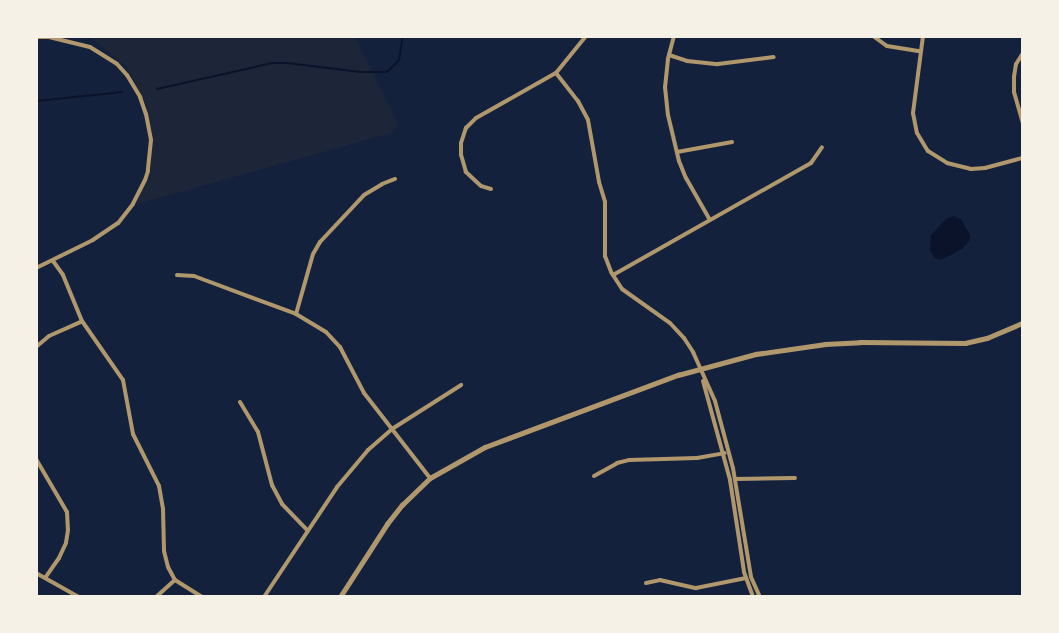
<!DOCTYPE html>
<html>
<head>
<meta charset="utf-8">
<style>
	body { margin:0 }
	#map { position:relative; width:1059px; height:633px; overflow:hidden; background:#14213d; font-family:"Sofia Sans Condensed",sans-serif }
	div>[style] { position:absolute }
	.green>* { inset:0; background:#1d2539 }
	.water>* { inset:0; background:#0b132b }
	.stream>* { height:2px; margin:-1px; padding:0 1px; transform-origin:1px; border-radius:1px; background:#0b132b }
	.minor>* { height:4px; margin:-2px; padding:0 2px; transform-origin:2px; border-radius:2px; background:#b1986c }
	.tertiary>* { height:4.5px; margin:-2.25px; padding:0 2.25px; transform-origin:2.25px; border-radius:2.25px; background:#b1986c }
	span { translate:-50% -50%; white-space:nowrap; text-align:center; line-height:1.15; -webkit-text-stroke:4px #f6f1e7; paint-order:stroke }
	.frame { position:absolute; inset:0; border:38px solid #f6f1e7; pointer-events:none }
</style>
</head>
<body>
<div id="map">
	<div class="green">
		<div style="clip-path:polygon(80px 36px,354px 36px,398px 124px,391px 133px,130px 206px,149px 177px,152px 141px,146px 105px,126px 66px,90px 37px)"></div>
	</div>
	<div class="water">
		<div style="clip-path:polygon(954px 216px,961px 219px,970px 235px,970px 240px,962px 249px,949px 256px,941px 260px,935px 258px,930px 250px,931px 235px,947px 218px)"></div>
	</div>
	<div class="stream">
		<div style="left:157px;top:89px;width:118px;rotate:-12.7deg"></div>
		<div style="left:272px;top:63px;width:15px"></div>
		<div style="left:287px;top:63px;width:74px;rotate:7deg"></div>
		<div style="left:360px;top:72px;width:24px"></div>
		<div style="left:384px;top:72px;width:4px;rotate:-14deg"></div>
		<div style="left:388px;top:71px;width:16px;rotate:-45deg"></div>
		<div style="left:399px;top:60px;width:24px;rotate:-81deg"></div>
		<div style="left:36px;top:101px;width:87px;rotate:-5.9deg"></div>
	</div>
	<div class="minor">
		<div style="left:674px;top:36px;width:24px;rotate:105deg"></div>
		<div style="left:668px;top:59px;width:28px;rotate:96deg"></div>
		<div style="left:665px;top:87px;width:28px;rotate:84deg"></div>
		<div style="left:668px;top:115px;width:47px;rotate:76.6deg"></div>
		<div style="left:679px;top:161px;width:18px;rotate:68deg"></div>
		<div style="left:686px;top:178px;width:48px;rotate:60.3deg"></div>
		<div style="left:873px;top:36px;width:17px;rotate:36deg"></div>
		<div style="left:887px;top:46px;width:33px;rotate:9deg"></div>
		<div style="left:923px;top:36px;width:78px;rotate:97.4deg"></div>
		<div style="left:913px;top:113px;width:20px;rotate:79deg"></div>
		<div style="left:917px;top:133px;width:21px;rotate:59deg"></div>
		<div style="left:928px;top:151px;width:22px;rotate:32deg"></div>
		<div style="left:947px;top:163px;width:25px;rotate:14deg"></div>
		<div style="left:971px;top:169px;width:14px;rotate:-4deg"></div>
		<div style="left:985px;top:168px;width:39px;rotate:-15deg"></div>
		<div style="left:36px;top:37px;width:13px"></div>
		<div style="left:49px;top:37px;width:42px;rotate:13.7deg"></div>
		<div style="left:90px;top:47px;width:32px;rotate:32deg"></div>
		<div style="left:117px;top:64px;width:15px;rotate:48deg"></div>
		<div style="left:127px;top:75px;width:26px;rotate:59deg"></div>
		<div style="left:140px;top:97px;width:18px;rotate:71deg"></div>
		<div style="left:146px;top:114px;width:26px;rotate:79deg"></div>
		<div style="left:151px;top:140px;width:31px;rotate:96deg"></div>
		<div style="left:148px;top:171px;width:9px;rotate:108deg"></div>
		<div style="left:145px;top:180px;width:27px;rotate:117deg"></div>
		<div style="left:133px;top:204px;width:24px;rotate:128deg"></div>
		<div style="left:118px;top:223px;width:30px;rotate:146deg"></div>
		<div style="left:93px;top:240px;width:64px;rotate:153.8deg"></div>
		<div style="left:1023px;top:53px;width:13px;rotate:122deg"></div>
		<div style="left:1016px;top:64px;width:13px;rotate:99deg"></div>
		<div style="left:1014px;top:77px;width:15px;rotate:90deg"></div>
		<div style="left:1014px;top:92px;width:33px;rotate:74deg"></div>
		<div style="left:669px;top:55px;width:19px;rotate:18deg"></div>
		<div style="left:687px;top:61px;width:31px;rotate:6deg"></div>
		<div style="left:718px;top:64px;width:56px;rotate:-7.1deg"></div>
		<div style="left:556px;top:73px;width:36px;rotate:52deg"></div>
		<div style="left:578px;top:101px;width:21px;rotate:62deg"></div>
		<div style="left:588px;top:120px;width:63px;rotate:79.9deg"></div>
		<div style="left:599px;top:182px;width:21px;rotate:73deg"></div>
		<div style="left:605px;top:202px;width:54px;rotate:90deg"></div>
		<div style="left:605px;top:256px;width:17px;rotate:69deg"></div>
		<div style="left:611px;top:272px;width:20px;rotate:57deg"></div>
		<div style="left:622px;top:289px;width:59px;rotate:35.3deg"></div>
		<div style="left:670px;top:323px;width:21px;rotate:47deg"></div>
		<div style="left:684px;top:338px;width:17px;rotate:57deg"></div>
		<div style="left:693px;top:352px;width:54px;rotate:65.8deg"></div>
		<div style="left:715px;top:401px;width:69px;rotate:75deg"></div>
		<div style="left:733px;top:468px;width:110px;rotate:80.6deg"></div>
		<div style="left:751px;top:577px;width:22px;rotate:66deg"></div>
		<div style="left:677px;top:152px;width:56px;rotate:-10.3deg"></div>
		<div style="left:491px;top:189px;width:10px;rotate:-163deg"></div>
		<div style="left:481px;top:186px;width:21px;rotate:-137deg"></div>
		<div style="left:466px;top:172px;width:18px;rotate:-106deg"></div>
		<div style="left:461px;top:155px;width:12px;rotate:-90deg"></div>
		<div style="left:461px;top:143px;width:16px;rotate:-72deg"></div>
		<div style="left:466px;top:128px;width:14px;rotate:-45deg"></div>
		<div style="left:476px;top:118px;width:92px;rotate:-29.4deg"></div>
		<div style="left:556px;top:73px;width:48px;rotate:-51deg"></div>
		<div style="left:53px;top:261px;width:17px;rotate:54deg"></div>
		<div style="left:63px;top:275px;width:50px;rotate:67.6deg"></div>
		<div style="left:82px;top:321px;width:72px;rotate:55.2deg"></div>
		<div style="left:123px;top:380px;width:55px;rotate:79.5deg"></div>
		<div style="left:133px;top:434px;width:58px;rotate:63.4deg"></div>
		<div style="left:159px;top:486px;width:23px;rotate:80deg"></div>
		<div style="left:163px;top:509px;width:42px;rotate:88.6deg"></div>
		<div style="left:164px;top:551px;width:16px;rotate:76deg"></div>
		<div style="left:168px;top:567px;width:15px;rotate:62deg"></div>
		<div style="left:175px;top:580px;width:32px;rotate:32deg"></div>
		<div style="left:177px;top:275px;width:17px;rotate:3deg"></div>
		<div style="left:194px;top:276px;width:109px;rotate:20.4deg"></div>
		<div style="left:296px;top:314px;width:35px;rotate:31deg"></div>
		<div style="left:326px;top:332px;width:21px;rotate:47deg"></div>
		<div style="left:340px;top:347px;width:52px;rotate:62.4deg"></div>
		<div style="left:364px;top:393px;width:108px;rotate:52.2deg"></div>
		<div style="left:613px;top:275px;width:227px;rotate:-29.5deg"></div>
		<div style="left:811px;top:163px;width:19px;rotate:-55deg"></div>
		<div style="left:296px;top:314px;width:62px;rotate:-74.2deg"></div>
		<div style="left:313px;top:254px;width:14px;rotate:-60deg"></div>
		<div style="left:320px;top:242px;width:64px;rotate:-46.9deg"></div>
		<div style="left:364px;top:195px;width:21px;rotate:-31deg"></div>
		<div style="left:382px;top:184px;width:14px;rotate:-21deg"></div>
		<div style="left:36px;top:347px;width:17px;rotate:-40deg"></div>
		<div style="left:49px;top:336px;width:36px;rotate:-24deg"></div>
		<div style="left:703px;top:381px;width:103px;rotate:74.7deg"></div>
		<div style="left:730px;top:480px;width:93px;rotate:81.3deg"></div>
		<div style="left:744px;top:572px;width:27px;rotate:70deg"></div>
		<div style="left:240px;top:402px;width:35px;rotate:59deg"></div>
		<div style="left:258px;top:432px;width:55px;rotate:75.2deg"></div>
		<div style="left:272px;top:485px;width:21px;rotate:62deg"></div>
		<div style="left:282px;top:504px;width:36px;rotate:46deg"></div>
		<div style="left:36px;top:459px;width:61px;rotate:59.7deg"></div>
		<div style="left:67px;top:512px;width:18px;rotate:87deg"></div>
		<div style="left:68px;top:530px;width:13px;rotate:99deg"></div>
		<div style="left:66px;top:543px;width:17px;rotate:115deg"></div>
		<div style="left:59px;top:558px;width:24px;rotate:125deg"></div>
		<div style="left:594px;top:476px;width:26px;rotate:-29deg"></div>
		<div style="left:617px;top:463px;width:12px;rotate:-14deg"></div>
		<div style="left:629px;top:460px;width:68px;rotate:-1.7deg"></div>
		<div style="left:697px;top:458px;width:28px;rotate:-10deg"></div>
		<div style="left:735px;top:479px;width:60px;rotate:-1deg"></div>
		<div style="left:36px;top:573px;width:49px;rotate:29.2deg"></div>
		<div style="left:646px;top:583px;width:14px;rotate:-12deg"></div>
		<div style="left:660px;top:580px;width:37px;rotate:13deg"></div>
		<div style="left:696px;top:588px;width:51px;rotate:-11.3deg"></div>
		<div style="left:156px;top:597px;width:25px;rotate:-42deg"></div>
		<div style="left:264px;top:597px;width:132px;rotate:-56.4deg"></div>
		<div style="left:337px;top:487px;width:48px;rotate:-50deg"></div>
		<div style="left:368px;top:450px;width:32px;rotate:-41deg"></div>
		<div style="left:392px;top:429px;width:82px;rotate:-32.5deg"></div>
	</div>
	<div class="tertiary">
		<div style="left:340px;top:597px;width:87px;rotate:-57.2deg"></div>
		<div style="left:387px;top:524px;width:24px;rotate:-52deg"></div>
		<div style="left:402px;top:505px;width:39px;rotate:-44deg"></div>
		<div style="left:430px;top:478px;width:63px;rotate:-29.4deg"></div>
		<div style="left:485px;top:447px;width:206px;rotate:-20.5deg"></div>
		<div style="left:678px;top:375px;width:81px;rotate:-15.1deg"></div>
		<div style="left:756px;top:354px;width:70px;rotate:-8.2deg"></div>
		<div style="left:825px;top:344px;width:35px;rotate:-3deg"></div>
		<div style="left:860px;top:342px;width:105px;rotate:0.5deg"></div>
		<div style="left:965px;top:343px;width:23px;rotate:-13deg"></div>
		<div style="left:987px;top:338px;width:39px;rotate:-23deg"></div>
	</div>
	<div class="frame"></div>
</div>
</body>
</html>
